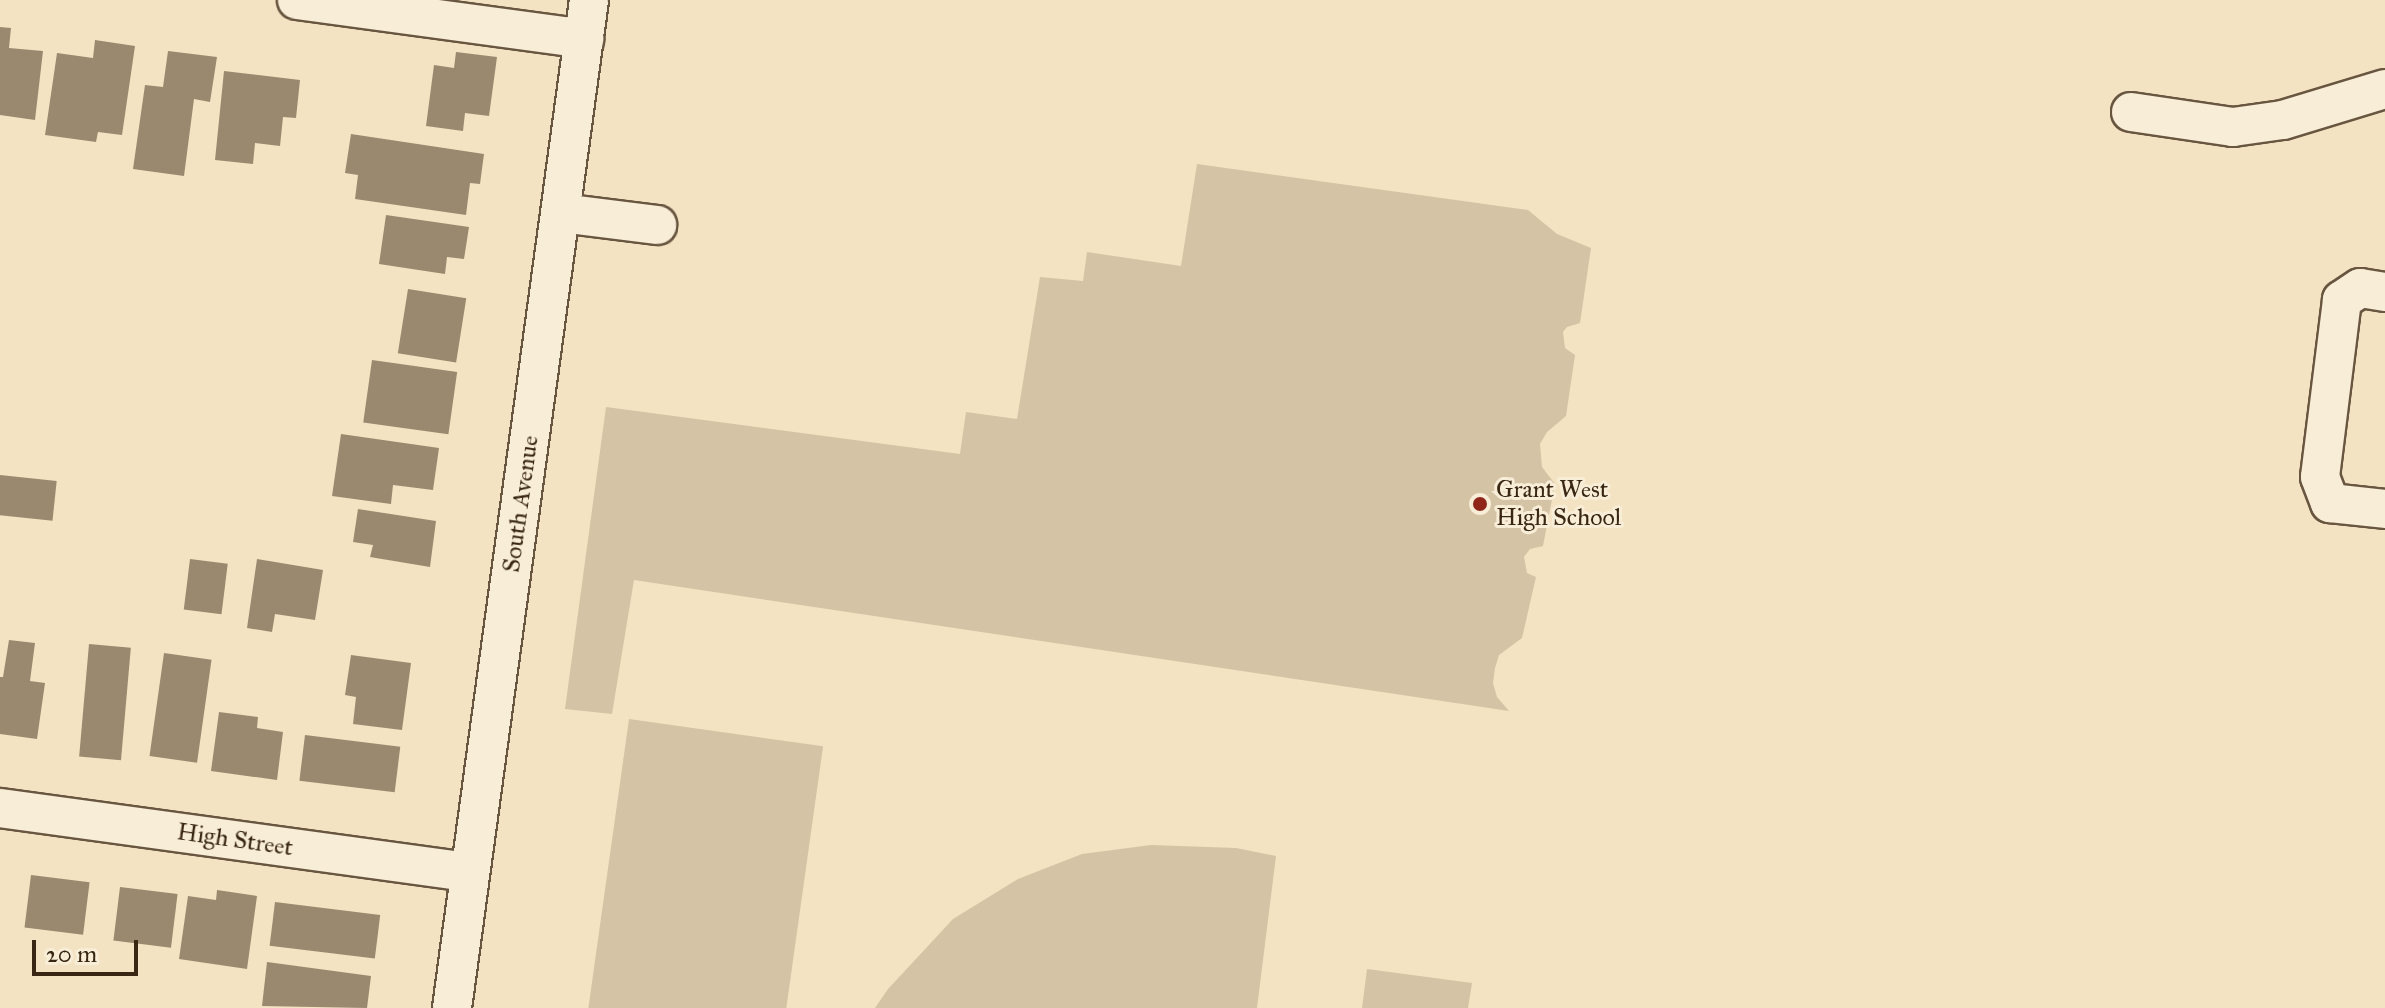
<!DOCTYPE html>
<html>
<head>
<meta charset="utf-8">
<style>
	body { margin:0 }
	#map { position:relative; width:2385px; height:1008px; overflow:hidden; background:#f4e3c2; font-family:"IM FELL Great Primer",serif }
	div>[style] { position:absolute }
	.green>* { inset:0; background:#d4c3a4; transform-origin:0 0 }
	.building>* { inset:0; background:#9a896e; transform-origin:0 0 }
	.roads { filter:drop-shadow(2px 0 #685640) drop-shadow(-2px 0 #685640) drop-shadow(0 2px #685640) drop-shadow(0 -2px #685640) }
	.minor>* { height:38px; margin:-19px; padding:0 19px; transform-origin:19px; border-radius:19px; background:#f8edd7 }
	.dots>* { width:22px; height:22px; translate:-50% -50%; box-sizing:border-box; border:4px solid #f8edd7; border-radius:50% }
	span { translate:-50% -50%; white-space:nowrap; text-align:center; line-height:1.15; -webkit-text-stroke:6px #f8edd7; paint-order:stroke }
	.poi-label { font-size:24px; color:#392714 }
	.left { translate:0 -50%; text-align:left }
	.street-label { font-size:24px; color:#392714 }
	.scale { position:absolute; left:32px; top:940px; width:106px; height:36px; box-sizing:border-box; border:4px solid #392714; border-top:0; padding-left:10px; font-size:24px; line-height:28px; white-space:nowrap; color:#392714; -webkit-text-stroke:6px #f8edd7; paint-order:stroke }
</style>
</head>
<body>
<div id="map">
	<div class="green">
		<div style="clip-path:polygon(1197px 164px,1528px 210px,1557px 234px,1591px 248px,1580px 323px,1567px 327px,1563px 332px,1565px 348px,1575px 355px,1566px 416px,1547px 432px,1540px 444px,1542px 467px,1555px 484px,1543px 546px,1530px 549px,1524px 557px,1527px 573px,1536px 577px,1522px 638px,1499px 655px,1495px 668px,1493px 683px,1497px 697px,1509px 711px,634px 580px,612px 714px,565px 709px,606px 407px,960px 454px,966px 412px,1017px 419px,1040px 277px,1083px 281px,1087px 252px,1181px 266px)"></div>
		<div style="left:629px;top:719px;width:196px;height:292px;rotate:8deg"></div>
		<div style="clip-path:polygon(1151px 845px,1236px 848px,1276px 856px,1257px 1008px,875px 1008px,888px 989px,953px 919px,1018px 879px,1082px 854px)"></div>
		<div style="clip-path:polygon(1367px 969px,1472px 983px,1468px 1008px,1362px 1008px)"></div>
	</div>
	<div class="building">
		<div style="clip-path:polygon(0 27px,11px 28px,9px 48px,43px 51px,35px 120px,0 115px)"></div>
		<div style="clip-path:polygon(95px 40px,135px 46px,122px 135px,98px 132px,96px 142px,45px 135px,57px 53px,93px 58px)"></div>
		<div style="clip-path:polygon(168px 51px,217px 57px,210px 102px,194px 99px,184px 176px,133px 169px,145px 85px,163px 87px)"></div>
		<div style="clip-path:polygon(456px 52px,497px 57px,489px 116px,465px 113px,463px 131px,426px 126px,434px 65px,454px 68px)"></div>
		<div style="clip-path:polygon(224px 71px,300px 80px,296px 118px,283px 117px,280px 146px,255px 143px,253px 164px,215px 160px)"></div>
		<div style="clip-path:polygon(351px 134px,484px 154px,480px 184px,470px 183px,466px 215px,355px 199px,358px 175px,345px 173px)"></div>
		<div style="clip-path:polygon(386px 215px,469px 227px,464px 259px,447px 257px,445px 274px,379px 264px)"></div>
		<div style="left:408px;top:289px;width:59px;height:65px;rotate:9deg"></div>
		<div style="left:372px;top:360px;width:86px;height:63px;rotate:8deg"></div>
		<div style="clip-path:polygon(341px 434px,439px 448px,433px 490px,393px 485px,391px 504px,332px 496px)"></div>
		<div style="left:0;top:475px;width:57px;height:40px;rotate:6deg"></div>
		<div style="clip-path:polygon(358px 509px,436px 521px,430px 567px,370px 557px,373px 545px,353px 542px)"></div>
		<div style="left:190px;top:559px;width:38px;height:51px;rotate:7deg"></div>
		<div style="clip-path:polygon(257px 559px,323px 570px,315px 620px,275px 614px,272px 632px,247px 628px)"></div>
		<div style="clip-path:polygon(9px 640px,35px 643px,30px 681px,45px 683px,37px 739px,0 734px,0 677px,3px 677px)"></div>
		<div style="left:89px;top:644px;width:42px;height:113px;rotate:5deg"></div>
		<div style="left:164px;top:653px;width:48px;height:104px;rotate:8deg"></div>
		<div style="clip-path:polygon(351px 655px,411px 663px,402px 730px,353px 724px,356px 697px,345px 695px)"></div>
		<div style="clip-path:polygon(219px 712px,258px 717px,257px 728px,283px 732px,277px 780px,211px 771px)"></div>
		<div style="left:305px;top:735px;width:96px;height:46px;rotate:7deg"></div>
		<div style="left:31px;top:875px;width:59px;height:53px;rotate:7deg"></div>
		<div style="left:120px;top:887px;width:58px;height:54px;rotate:7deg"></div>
		<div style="clip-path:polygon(217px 890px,257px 896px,247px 969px,179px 959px,188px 896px,216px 900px)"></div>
		<div style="left:275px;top:902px;width:106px;height:44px;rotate:7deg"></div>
		<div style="clip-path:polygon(267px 962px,371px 976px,367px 1008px,262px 1006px)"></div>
	</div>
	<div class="roads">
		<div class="minor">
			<div style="left:297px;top:0;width:290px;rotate:7.7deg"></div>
			<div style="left:2131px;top:112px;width:103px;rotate:8.4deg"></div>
			<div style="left:2233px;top:127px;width:50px;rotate:-8deg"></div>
			<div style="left:2283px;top:120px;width:107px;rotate:-16.9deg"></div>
			<div style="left:561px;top:213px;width:97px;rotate:7.1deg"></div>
			<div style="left:2385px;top:292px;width:25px;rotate:-171deg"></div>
			<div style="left:2360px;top:288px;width:22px;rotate:146deg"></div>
			<div style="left:2342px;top:300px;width:178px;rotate:97.1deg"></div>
			<div style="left:2320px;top:477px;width:28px;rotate:69deg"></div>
			<div style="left:2330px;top:503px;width:55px;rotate:6.2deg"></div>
			<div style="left:0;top:808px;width:474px;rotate:7.8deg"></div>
			<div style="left:452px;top:1008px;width:1017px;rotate:-82.26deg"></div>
		</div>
	</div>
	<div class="dots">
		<div style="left:1480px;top:504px;background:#8f2418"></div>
	</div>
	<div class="poi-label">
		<span class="left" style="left:1496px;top:504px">Grant West<br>High School</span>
	</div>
	<div class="street-label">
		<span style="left:521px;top:504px;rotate:-82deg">South Avenue</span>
		<span style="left:235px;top:840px;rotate:8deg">High Street</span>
	</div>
	<div class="scale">20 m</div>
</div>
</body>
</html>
